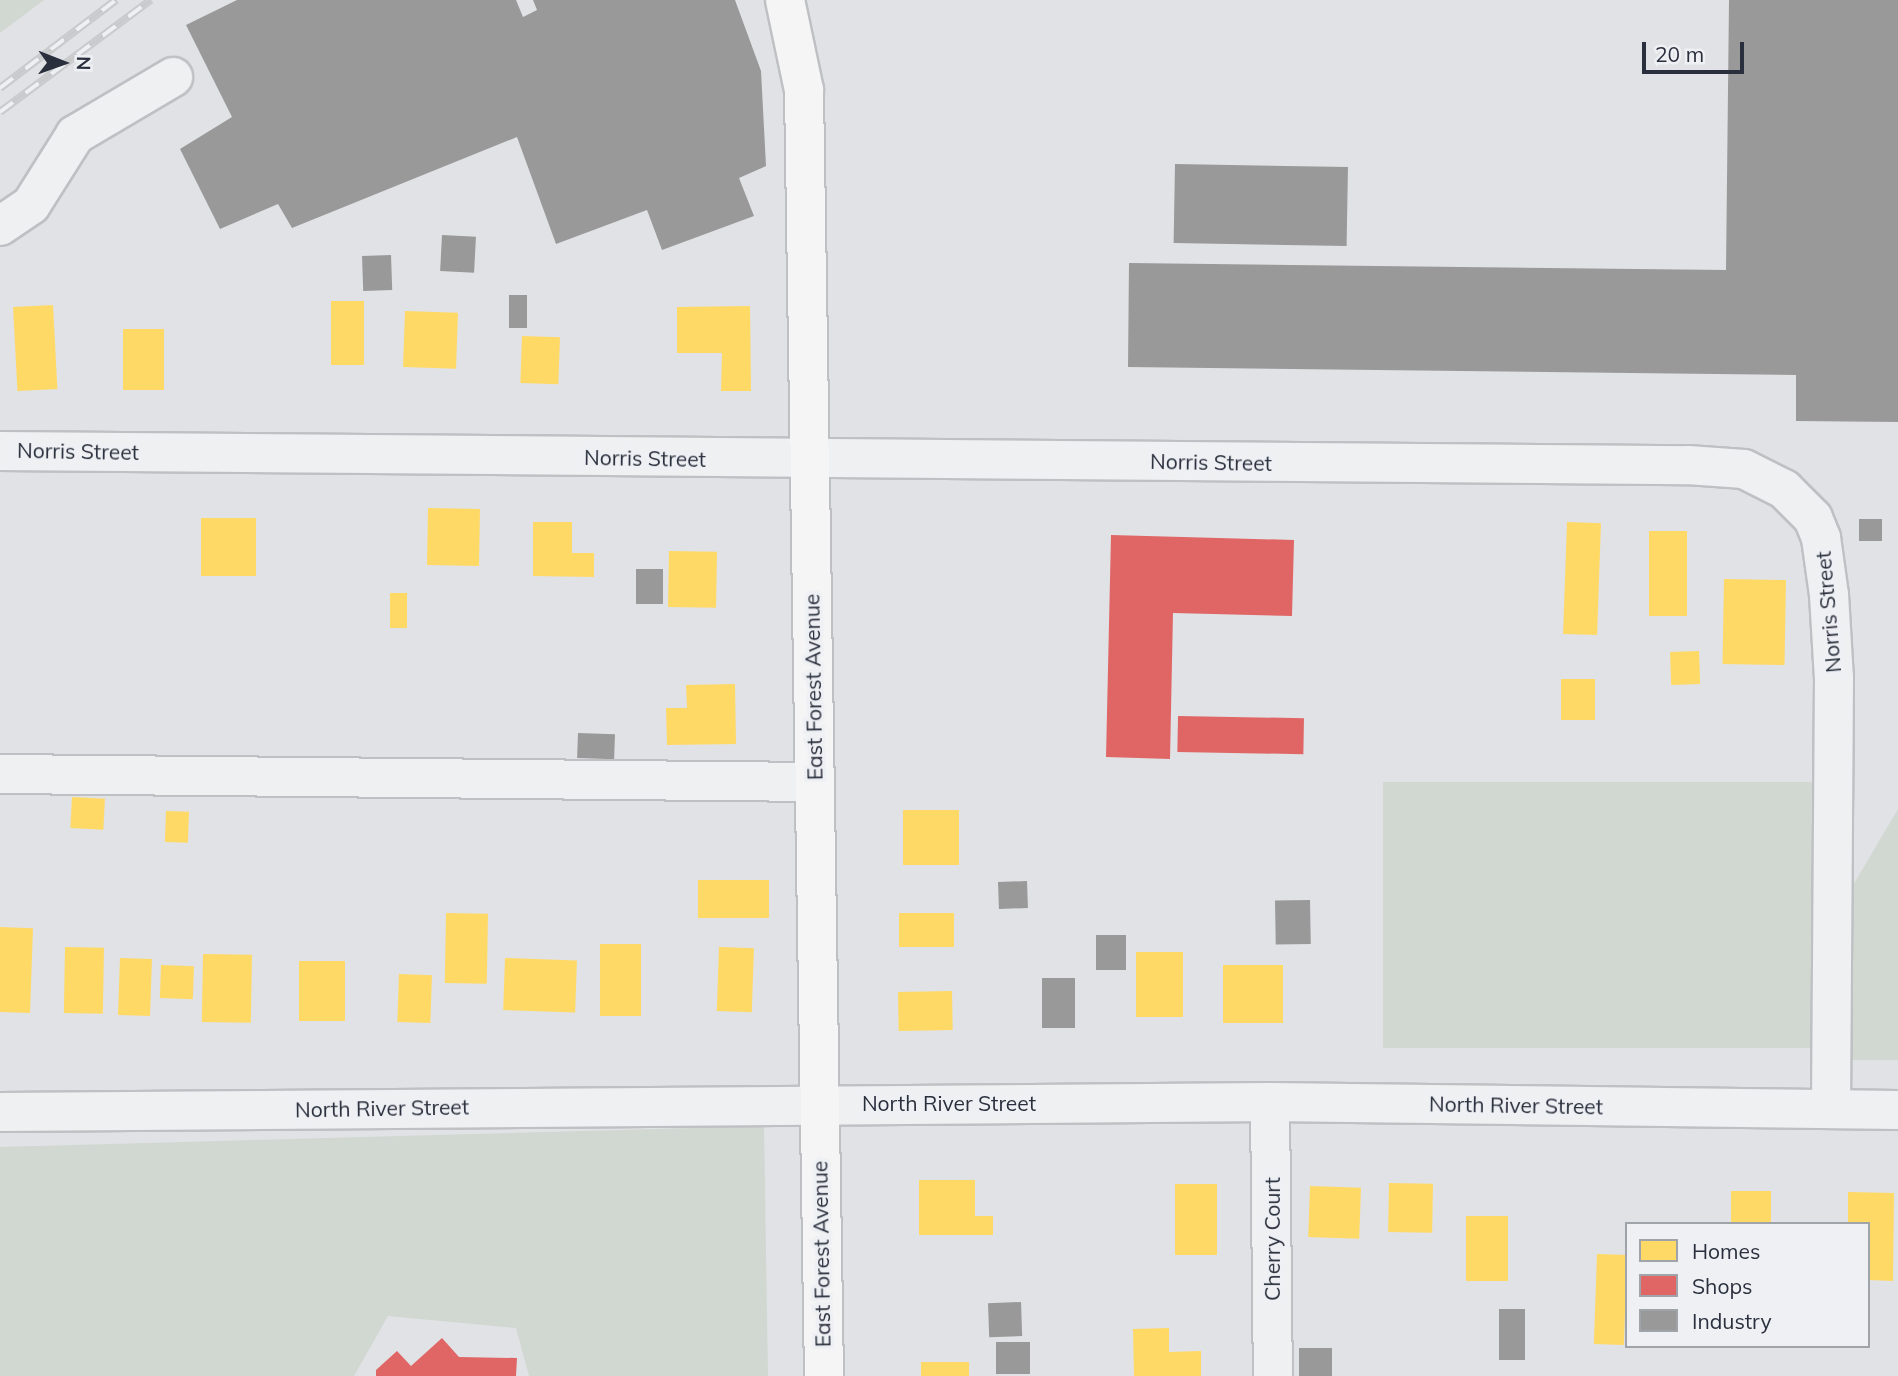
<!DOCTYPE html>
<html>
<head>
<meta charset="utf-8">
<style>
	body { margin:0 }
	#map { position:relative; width:1898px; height:1376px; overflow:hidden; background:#e1e2e5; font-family:Mulish,sans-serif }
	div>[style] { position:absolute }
	.green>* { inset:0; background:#d0d8d1; transform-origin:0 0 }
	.homes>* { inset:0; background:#ffd966; transform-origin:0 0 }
	.shops>* { inset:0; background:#e06666; transform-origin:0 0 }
	.industry>* { inset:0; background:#999; transform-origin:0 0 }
	.roads { filter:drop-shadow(2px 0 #bfc0c3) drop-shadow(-2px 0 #bfc0c3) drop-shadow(0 2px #bfc0c3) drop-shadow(0 -2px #bfc0c3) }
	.minor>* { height:38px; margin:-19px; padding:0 19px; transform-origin:19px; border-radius:19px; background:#eff0f2 }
	.major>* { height:38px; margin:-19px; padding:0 19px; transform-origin:19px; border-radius:19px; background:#f5f5f5 }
	.rail>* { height:8px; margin-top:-4px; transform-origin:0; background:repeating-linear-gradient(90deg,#eef0f4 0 16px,#c9cacc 0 32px); box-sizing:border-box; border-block:2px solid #c9cacc }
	span { translate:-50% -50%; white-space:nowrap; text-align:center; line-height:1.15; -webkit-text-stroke:7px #eef0f4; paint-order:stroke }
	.street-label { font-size:21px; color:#292f3c }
	.legend { position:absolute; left:1625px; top:1222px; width:245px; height:126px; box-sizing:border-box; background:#eef0f4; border:2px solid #9fa3aa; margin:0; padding:9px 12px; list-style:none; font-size:21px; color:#292f3c }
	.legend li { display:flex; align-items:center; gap:14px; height:35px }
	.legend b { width:35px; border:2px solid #9fa3aa }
	.north { position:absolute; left:28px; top:28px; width:70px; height:70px; -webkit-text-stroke:5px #eef0f4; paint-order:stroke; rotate:91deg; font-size:19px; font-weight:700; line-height:28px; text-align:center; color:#292f3c }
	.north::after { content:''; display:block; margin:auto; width:24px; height:32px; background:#292f3c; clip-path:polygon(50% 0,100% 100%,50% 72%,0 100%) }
	.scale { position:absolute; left:1642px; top:42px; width:102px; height:32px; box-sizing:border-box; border:4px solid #292f3c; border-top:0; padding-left:9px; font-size:21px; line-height:24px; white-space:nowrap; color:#292f3c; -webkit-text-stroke:5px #eef0f4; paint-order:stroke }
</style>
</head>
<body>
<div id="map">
	<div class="green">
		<div style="clip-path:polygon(0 0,44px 0,0 33px)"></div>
		<div style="left:1383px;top:782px;width:436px;height:266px"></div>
		<div style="clip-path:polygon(1898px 809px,1898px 1060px,1846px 1060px,1849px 892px)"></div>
		<div style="clip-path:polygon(764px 1126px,768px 1376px,529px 1376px,516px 1328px,388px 1316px,354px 1376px,0 1376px,0 1147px)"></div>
	</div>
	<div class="homes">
		<div style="left:331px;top:301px;width:33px;height:64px"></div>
		<div style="left:53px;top:305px;width:84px;height:40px;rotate:87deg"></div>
		<div style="clip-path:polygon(750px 306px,751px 391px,721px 391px,722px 353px,677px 353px,677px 307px)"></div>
		<div style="left:405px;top:311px;width:53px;height:56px;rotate:2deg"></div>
		<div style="left:123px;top:329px;width:41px;height:61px"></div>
		<div style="left:522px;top:336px;width:38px;height:47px;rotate:2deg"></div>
		<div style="left:428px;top:508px;width:52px;height:57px;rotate:1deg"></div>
		<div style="left:201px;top:518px;width:55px;height:58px"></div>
		<div style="clip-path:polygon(533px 522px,572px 522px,572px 553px,594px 553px,594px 577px,533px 576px)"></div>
		<div style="left:1567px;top:522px;width:34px;height:112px;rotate:2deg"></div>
		<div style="left:1649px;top:531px;width:38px;height:85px"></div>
		<div style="left:669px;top:551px;width:48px;height:56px;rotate:1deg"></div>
		<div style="left:1724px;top:579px;width:62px;height:85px;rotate:1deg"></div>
		<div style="left:407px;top:593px;width:35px;height:17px;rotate:90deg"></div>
		<div style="left:1699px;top:651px;width:33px;height:29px;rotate:88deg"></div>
		<div style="left:1595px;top:679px;width:41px;height:34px;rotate:90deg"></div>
		<div style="clip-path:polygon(735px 684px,736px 744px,667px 745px,666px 708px,687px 708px,686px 685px)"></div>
		<div style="left:72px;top:797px;width:33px;height:31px;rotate:3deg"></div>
		<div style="left:903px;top:810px;width:56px;height:55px"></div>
		<div style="left:166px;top:811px;width:23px;height:31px;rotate:2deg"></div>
		<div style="left:698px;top:880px;width:71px;height:38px"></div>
		<div style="left:446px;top:913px;width:42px;height:70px;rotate:1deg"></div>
		<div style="left:954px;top:913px;width:34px;height:55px;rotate:90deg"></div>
		<div style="left:0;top:927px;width:33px;height:85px;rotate:2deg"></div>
		<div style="left:600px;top:944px;width:41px;height:72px"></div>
		<div style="left:65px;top:947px;width:39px;height:66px;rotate:1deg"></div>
		<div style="left:719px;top:947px;width:35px;height:64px;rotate:2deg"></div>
		<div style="left:1183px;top:952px;width:65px;height:47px;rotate:90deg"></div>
		<div style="left:203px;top:954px;width:49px;height:68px;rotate:1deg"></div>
		<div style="left:120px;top:958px;width:32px;height:57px;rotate:2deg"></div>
		<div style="left:505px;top:958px;width:72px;height:52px;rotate:2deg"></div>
		<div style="left:299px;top:961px;width:46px;height:60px"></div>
		<div style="left:161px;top:965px;width:33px;height:33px;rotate:2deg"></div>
		<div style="left:1223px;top:965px;width:60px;height:58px"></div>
		<div style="left:399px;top:974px;width:33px;height:48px;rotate:2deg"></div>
		<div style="left:952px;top:991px;width:39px;height:54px;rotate:89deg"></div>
		<div style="clip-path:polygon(919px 1180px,975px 1180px,975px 1216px,993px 1216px,993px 1235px,919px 1235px)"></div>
		<div style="left:1389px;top:1183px;width:44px;height:49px;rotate:1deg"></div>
		<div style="left:1175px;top:1184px;width:42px;height:71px"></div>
		<div style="left:1310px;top:1186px;width:51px;height:51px;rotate:2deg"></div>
		<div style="left:1731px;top:1191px;width:40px;height:33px"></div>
		<div style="clip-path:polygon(1848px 1192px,1894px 1193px,1893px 1281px,1868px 1280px,1868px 1224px,1848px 1224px)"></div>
		<div style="left:1466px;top:1216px;width:42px;height:65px"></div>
		<div style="left:1597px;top:1254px;width:30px;height:90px;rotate:2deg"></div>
		<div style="clip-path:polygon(1169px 1328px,1169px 1352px,1201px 1351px,1201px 1376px,1134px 1376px,1133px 1329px)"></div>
		<div style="left:921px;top:1362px;width:48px;height:14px"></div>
	</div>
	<div class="shops">
		<div style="clip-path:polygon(1111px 535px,1294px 540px,1292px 616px,1173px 613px,1170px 759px,1106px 757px)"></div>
		<div style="left:1178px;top:716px;width:126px;height:36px;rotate:1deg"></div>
		<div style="clip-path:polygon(442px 1338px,459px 1357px,517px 1358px,516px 1376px,376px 1376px,376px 1370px,397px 1351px,411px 1366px)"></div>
	</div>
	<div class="industry">
		<div style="clip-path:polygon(237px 0,516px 0,523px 17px,537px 10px,533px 0,735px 0,761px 71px,766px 166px,739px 178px,754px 216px,662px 250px,647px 210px,556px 244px,517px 137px,292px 228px,278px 204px,220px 229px,180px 149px,232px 117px,186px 25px)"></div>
		<div style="clip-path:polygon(1729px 0,1898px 0,1898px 422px,1796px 421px,1796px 375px,1128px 367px,1129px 263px,1726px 270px)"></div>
		<div style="left:1175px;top:164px;width:173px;height:79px;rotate:1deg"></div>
		<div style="left:442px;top:235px;width:34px;height:36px;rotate:3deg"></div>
		<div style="left:391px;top:255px;width:35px;height:29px;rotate:88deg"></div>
		<div style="left:509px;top:295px;width:18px;height:33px"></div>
		<div style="left:1859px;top:519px;width:23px;height:22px"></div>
		<div style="left:636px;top:569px;width:27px;height:35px"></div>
		<div style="left:578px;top:733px;width:37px;height:25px;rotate:2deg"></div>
		<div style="left:1027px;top:881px;width:27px;height:29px;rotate:88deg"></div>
		<div style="left:1310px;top:900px;width:44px;height:35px;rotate:89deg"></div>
		<div style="left:1096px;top:935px;width:30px;height:35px"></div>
		<div style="left:1042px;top:978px;width:33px;height:50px"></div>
		<div style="left:1021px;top:1302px;width:34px;height:33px;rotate:88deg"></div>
		<div style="left:1499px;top:1309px;width:26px;height:51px"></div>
		<div style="left:1030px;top:1342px;width:32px;height:34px;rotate:90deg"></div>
		<div style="left:1299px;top:1348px;width:33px;height:28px"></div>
	</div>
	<div class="roads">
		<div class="minor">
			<div style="left:0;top:226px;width:37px;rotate:-34deg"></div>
			<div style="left:31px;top:205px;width:83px;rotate:-57.8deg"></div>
			<div style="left:75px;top:135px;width:114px;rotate:-30.6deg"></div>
			<div style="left:0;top:451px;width:1688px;rotate:0.48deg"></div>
			<div style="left:1688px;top:465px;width:56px;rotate:4.1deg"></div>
			<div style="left:1744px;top:469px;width:45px;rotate:26.6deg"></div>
			<div style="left:1784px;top:489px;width:41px;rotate:45deg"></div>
			<div style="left:1813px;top:518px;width:22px;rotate:68deg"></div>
			<div style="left:1821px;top:538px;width:58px;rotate:82deg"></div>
			<div style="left:1829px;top:595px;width:83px;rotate:86.6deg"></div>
			<div style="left:1834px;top:678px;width:431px;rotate:90.4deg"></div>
			<div style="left:0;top:774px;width:814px;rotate:0.56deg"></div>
			<div style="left:1270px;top:1102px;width:274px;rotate:89.4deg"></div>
			<div style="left:0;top:1112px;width:1270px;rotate:-0.45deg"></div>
			<div style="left:1270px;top:1102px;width:628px;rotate:0.73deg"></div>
		</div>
		<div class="major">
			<div style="left:785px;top:0;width:92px;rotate:78.1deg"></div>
			<div style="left:804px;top:90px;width:1286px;rotate:89.11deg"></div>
		</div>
	</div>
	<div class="rail">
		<div style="left:0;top:88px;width:146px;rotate:-37.2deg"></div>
		<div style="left:0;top:112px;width:188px;rotate:-36.6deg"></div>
	</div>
	<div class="street-label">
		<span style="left:78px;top:451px;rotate:1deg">Norris Street</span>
		<span style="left:645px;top:458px;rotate:1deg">Norris Street</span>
		<span style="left:1211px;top:462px;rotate:1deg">Norris Street</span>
		<span style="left:1828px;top:612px;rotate:-95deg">Norris Street</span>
		<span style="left:813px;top:687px;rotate:-91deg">East Forest Avenue</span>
		<span style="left:949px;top:1103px">North River Street</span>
		<span style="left:1516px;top:1105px;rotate:1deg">North River Street</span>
		<span style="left:382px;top:1108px;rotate:-1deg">North River Street</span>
		<span style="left:1272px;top:1239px;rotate:-90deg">Cherry Court</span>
		<span style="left:821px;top:1254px;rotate:-91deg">East Forest Avenue</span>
	</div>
	<ul class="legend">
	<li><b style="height:19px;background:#ffd966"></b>Homes</li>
	<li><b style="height:19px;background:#e06666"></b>Shops</li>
	<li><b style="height:19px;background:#999"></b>Industry</li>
	</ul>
	<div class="north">N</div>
	<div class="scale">20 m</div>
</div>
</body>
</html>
